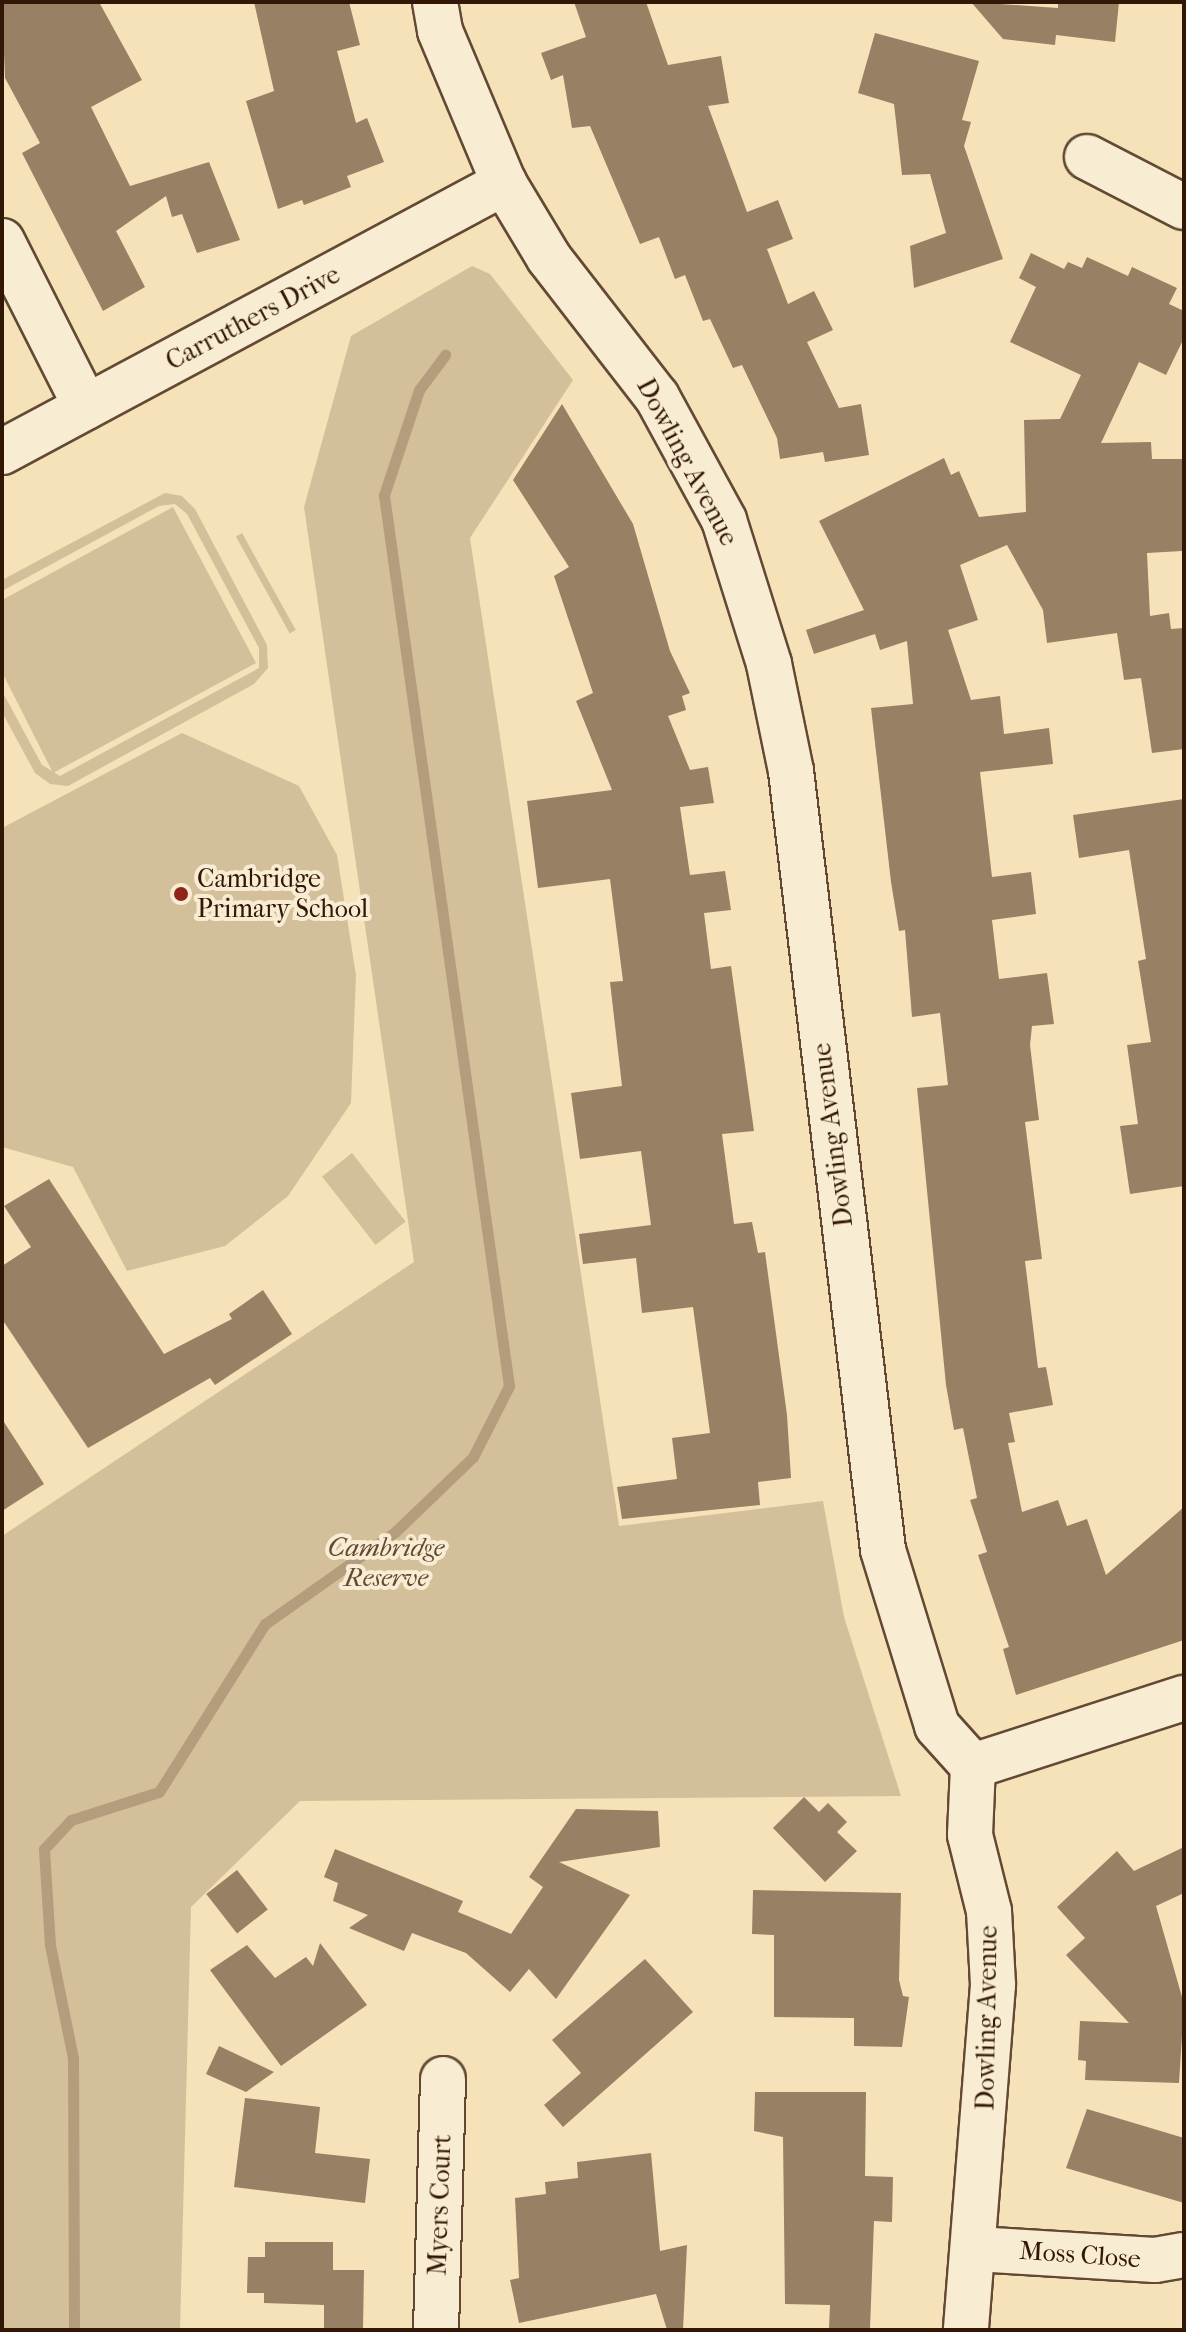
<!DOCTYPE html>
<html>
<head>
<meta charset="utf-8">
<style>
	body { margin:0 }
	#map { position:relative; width:1186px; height:2332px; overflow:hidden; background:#f5e2b9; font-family:"IM FELL French Canon",serif }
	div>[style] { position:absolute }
	.green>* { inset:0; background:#d4bf9b; transform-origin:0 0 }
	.stream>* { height:11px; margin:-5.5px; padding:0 5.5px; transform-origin:5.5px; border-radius:5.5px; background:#b39d7c }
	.building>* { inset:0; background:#978063; transform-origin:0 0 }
	.roads { filter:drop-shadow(2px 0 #634933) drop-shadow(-2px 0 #634933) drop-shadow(0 2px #634933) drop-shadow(0 -2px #634933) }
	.minor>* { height:44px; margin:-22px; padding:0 22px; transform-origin:22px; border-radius:22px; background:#f8ecd2 }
	.dots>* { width:22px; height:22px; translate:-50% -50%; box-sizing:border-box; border:4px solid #f8ecd2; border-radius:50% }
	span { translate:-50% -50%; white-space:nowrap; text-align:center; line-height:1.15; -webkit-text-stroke:8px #f8ecd2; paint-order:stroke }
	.street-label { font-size:26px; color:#321606 }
	.poi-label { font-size:26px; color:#321606 }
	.left { translate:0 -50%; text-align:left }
	.park-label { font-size:26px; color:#634933; font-style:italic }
	.frame { position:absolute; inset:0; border:4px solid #321606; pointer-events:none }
</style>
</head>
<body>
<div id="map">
	<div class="green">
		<div style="clip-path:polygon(472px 266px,490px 274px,573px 380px,470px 538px,619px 1526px,823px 1501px,844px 1617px,901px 1796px,300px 1801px,191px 1907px,180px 2330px,2px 2330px,2px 1536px,414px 1262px,304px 507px,351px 336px)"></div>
		<div style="clip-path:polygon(165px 493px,182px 496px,195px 509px,267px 645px,268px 668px,254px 684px,68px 786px,50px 784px,35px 773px,2px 712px,2px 691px,42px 765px,60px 776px,259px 668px,259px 648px,187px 514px,175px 504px,159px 506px,2px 591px,2px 580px)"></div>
		<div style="clip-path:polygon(173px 507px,256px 663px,53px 773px,2px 672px,2px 600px)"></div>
		<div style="left:242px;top:533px;width:111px;height:7px;rotate:61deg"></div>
		<div style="clip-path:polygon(182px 733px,299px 786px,337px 855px,356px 975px,351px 1103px,288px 1196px,225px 1246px,127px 1271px,73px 1167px,2px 1147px,2px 828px)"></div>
		<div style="left:352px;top:1153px;width:87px;height:38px;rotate:52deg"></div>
	</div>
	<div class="stream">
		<div style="left:74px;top:2330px;width:272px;rotate:-90.2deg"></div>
		<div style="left:73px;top:2058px;width:115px;rotate:-101.5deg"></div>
		<div style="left:50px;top:1945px;width:96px;rotate:-93.6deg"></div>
		<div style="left:44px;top:1849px;width:40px;rotate:-47deg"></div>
		<div style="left:71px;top:1820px;width:92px;rotate:-17.7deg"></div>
		<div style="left:159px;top:1792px;width:199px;rotate:-57.8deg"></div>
		<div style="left:265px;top:1624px;width:159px;rotate:-35.3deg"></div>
		<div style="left:395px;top:1532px;width:108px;rotate:-43.9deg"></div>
		<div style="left:473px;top:1457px;width:80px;rotate:-63.1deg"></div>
		<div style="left:509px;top:1386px;width:900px;rotate:-97.99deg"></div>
		<div style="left:384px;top:495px;width:111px;rotate:-71.6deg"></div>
		<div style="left:419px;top:390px;width:44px;rotate:-53.4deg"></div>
	</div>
	<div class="building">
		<div style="clip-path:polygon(2px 2px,99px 2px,142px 80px,91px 107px,130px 186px,209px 162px,240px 240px,197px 253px,182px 214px,172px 217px,166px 196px,116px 231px,145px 287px,103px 311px,22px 153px,40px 143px,5px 78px)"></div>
		<div style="clip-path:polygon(254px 2px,349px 2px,360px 45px,337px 51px,356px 123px,367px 118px,384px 162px,347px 176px,351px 187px,304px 205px,302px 200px,278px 209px,246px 101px,274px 91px)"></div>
		<div style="clip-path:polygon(574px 2px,646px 2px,668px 65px,721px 56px,729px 103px,708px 106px,747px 212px,778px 200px,793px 239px,767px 249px,788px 304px,814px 291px,833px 330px,807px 342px,839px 408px,861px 404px,869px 455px,825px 462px,823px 452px,780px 459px,777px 438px,742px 365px,733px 368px,710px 319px,703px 321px,685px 275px,675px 279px,659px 237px,640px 244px,590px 126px,572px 128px,563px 75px,551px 80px,541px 53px,586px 37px)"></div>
		<div style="clip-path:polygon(971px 2px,1058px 8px,1058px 2px,1119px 2px,1115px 42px,1056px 35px,1055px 45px,1003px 39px)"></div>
		<div style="clip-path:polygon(875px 33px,979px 61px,962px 120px,971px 122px,964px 146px,1003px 259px,914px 288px,910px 246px,946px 233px,930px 174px,902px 175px,894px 104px,858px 93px)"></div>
		<div style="clip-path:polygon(1031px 253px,1064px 269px,1068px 262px,1082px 268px,1087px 257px,1128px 276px,1132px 267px,1177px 288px,1169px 304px,1184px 311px,1184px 338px,1166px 375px,1139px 362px,1101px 443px,1151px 442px,1152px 459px,1183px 459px,1182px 551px,1147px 553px,1150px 616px,1169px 613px,1171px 629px,1184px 628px,1184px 749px,1152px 753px,1141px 678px,1124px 680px,1117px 633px,1047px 643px,1043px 610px,1007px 545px,960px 565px,978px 620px,948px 630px,971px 700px,1000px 696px,1004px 734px,1049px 728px,1053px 764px,980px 772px,992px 877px,1031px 872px,1036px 914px,992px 920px,999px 979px,1047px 973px,1054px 1024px,1032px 1026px,1030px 1045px,1039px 1120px,1025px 1122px,1042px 1259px,1025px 1261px,1038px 1368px,1046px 1367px,1053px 1405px,1009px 1413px,1015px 1442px,1008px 1443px,1022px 1512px,1058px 1500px,1067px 1526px,1087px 1519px,1106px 1575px,1184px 1507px,1184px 1640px,1016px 1695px,1003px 1649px,1009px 1647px,978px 1555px,987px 1552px,970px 1500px,977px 1498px,963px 1428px,954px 1430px,946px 1385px,917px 1088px,948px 1085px,940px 1013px,912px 1017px,905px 930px,899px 931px,891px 882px,871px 708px,913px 704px,907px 641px,880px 650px,875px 634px,814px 654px,806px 630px,864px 610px,819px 521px,944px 458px,951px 475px,959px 471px,979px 517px,1026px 512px,1024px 420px,1060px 419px,1081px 375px,1010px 342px,1036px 287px,1019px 278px)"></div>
		<div style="clip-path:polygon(562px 404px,633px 524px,670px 651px,690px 693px,682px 696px,686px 710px,668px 716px,690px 770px,708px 767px,714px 803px,680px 807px,690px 875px,725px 871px,731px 910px,704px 913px,711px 969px,731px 966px,754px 1131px,722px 1134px,734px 1224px,752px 1222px,758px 1253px,765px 1252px,787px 1415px,791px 1478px,758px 1482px,760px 1505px,622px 1519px,617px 1487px,677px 1479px,672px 1438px,710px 1433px,693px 1307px,642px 1313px,636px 1258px,583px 1264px,579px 1234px,651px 1225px,641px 1151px,580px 1159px,571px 1093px,622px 1086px,610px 982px,623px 981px,610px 879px,538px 888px,527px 801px,612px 790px,576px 701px,593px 693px,554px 576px,569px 567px,513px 480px)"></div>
		<div style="clip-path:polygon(1184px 799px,1184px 1186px,1130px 1194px,1120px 1126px,1138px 1124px,1127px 1045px,1151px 1042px,1138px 961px,1146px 959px,1129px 850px,1079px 858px,1073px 815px)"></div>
		<div style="clip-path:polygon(49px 1179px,164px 1354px,232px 1319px,229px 1314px,263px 1290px,292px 1334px,215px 1385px,210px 1378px,88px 1448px,2px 1319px,2px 1266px,31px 1247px,4px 1206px)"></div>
		<div style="clip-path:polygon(2px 1419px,44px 1484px,2px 1511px)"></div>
		<div style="clip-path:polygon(804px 1797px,819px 1812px,828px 1803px,847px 1822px,837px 1832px,857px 1851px,825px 1882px,773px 1828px)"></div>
		<div style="clip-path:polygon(576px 1809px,658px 1811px,660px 1847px,559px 1862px,630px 1895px,556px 1999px,529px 1969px,510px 1992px,466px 1953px,412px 1933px,404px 1951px,349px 1928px,368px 1915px,333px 1901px,338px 1883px,324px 1877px,335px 1849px,463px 1901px,458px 1912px,511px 1934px,543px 1887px,529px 1877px)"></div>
		<div style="clip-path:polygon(1184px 1847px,1184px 1893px,1156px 1906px,1184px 2004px,1179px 2083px,1085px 2080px,1086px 2061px,1078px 2060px,1080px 2021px,1129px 2023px,1066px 1955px,1085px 1938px,1057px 1907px,1117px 1851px,1134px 1871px)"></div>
		<div style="left:237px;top:1870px;width:50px;height:39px;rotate:52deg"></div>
		<div style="clip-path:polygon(753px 1890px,901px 1893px,899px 1980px,903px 1996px,909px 1997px,902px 2047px,854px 2046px,854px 2018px,774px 2017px,774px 1935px,752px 1934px)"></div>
		<div style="clip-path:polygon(320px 1943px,367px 2005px,281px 2066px,210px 1970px,247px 1945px,275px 1978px,306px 1957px,313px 1966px)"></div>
		<div style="clip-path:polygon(645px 1959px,693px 2012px,563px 2127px,544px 2105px,581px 2073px,552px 2040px)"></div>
		<div style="clip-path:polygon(219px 2046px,274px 2072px,246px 2092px,206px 2074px)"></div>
		<div style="clip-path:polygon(755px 2092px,866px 2092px,865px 2176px,893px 2177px,892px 2222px,874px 2221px,870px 2329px,829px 2328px,830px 2305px,785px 2304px,783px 2137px,754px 2131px)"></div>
		<div style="clip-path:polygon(245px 2098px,320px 2107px,315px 2153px,370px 2159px,365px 2203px,234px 2187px)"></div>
		<div style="clip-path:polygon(1087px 2109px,1184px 2138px,1184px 2203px,1066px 2168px)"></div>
		<div style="clip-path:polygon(651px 2153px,660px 2251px,687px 2245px,683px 2330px,667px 2330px,656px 2294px,519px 2323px,510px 2280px,519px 2278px,515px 2198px,546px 2194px,545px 2182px,578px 2178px,577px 2162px)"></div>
		<div style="clip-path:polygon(265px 2242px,333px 2242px,333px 2270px,364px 2270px,363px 2330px,324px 2330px,324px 2305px,264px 2303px,264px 2293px,247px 2293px,248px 2257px,265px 2257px)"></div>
	</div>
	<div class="roads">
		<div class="minor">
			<div style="left:435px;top:2px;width:29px;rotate:80deg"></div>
			<div style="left:440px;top:31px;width:165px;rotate:67.2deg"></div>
			<div style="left:504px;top:183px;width:87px;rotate:59deg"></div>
			<div style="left:549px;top:258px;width:176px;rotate:52.2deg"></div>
			<div style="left:657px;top:397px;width:140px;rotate:61.4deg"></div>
			<div style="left:724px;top:520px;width:151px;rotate:72.6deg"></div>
			<div style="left:769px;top:664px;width:109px;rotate:78.4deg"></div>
			<div style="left:791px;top:771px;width:784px;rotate:83.26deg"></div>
			<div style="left:883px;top:1550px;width:184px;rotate:72.9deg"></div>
			<div style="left:937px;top:1726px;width:54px;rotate:48deg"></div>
			<div style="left:973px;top:1766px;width:69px;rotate:92.5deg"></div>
			<div style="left:970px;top:1835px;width:78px;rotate:76deg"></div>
			<div style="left:989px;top:1911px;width:74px;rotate:86.9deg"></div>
			<div style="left:993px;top:1985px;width:346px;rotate:94.5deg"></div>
			<div style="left:1087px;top:157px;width:109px;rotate:27.3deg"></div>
			<div style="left:2px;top:241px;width:186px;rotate:63.2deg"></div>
			<div style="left:2px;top:452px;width:570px;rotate:-28.18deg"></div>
			<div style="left:973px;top:1766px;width:222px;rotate:-17.9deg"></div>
			<div style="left:976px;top:2249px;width:179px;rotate:3.5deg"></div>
			<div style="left:1155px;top:2260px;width:29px;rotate:-10deg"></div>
			<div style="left:436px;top:2330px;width:251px;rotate:-88.4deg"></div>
		</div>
	</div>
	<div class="dots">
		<div style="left:181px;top:894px;background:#8f2418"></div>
	</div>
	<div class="street-label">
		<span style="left:253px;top:318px;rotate:-28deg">Carruthers Drive</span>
		<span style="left:687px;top:462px;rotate:62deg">Dowling Avenue</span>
		<span style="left:833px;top:1135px;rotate:-97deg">Dowling Avenue</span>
		<span style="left:987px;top:2018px;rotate:-89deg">Dowling Avenue</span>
		<span style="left:440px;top:2205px;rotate:-88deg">Myers Court</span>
		<span style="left:1080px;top:2255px;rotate:4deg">Moss Close</span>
	</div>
	<div class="poi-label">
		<span class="left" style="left:197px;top:894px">Cambridge<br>Primary School</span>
	</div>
	<div class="park-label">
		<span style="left:386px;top:1563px">Cambridge<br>Reserve</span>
	</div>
	<div class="frame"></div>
</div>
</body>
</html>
